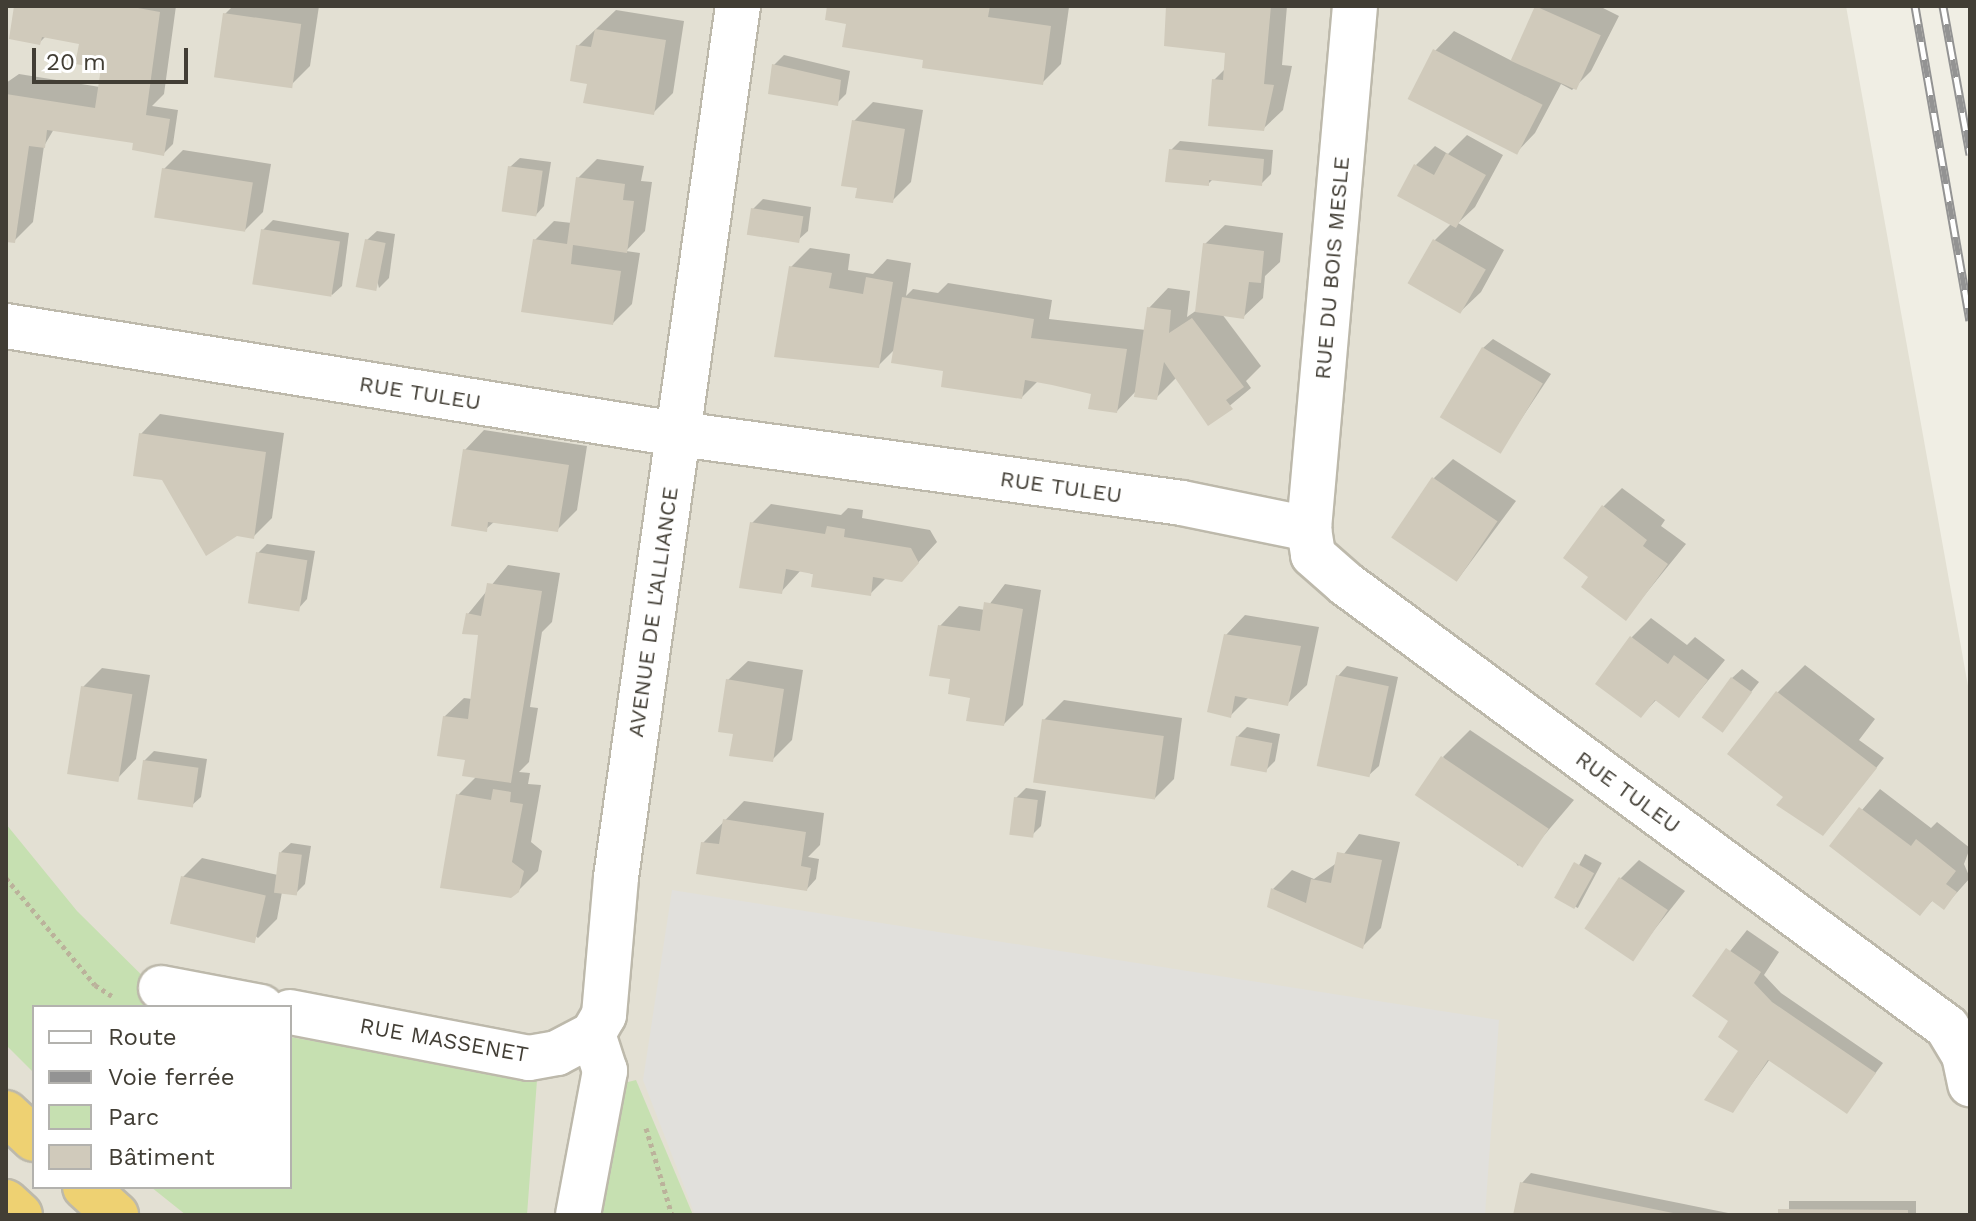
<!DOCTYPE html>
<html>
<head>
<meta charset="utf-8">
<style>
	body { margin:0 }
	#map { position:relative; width:1976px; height:1221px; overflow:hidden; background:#f0eee4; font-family:"Work Sans",sans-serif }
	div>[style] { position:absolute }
	.residential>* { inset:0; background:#e3e0d3 }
	.green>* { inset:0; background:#c6e0b1 }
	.parking>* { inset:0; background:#e1e0dc }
	.shadow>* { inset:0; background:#0003; transform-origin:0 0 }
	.building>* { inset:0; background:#d0cabb; transform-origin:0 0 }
	.path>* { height:5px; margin-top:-2.5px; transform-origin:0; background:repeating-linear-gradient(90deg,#bbb29b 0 4px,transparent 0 8px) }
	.roads { filter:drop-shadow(2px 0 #bdb9ab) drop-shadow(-2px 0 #bdb9ab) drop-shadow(0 2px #bdb9ab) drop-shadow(0 -2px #bdb9ab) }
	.minor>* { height:44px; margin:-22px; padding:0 22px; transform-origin:22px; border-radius:22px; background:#fff }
	.highway>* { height:44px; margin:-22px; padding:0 22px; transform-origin:22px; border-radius:22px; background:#eed172 }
	.rail>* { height:9px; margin-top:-4.5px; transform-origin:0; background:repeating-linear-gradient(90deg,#fff 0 18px,#939393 0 36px); box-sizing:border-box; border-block:2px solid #939393 }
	span { translate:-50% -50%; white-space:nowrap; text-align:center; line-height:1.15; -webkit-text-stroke:6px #fff; paint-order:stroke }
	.street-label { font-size:22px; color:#423e35 }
	.frame { position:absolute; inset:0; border:8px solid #423e35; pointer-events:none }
	.legend { position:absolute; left:32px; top:1005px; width:260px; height:184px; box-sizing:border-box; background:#fff; border:2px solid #b3b2ae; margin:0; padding:10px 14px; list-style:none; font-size:24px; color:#423e35 }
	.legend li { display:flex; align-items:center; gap:16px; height:40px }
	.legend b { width:40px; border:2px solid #b3b2ae }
	.scale { position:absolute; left:32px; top:48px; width:156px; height:36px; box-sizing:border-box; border:4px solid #423e35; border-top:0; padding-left:10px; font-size:24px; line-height:28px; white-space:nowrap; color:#423e35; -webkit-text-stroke:6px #fff; paint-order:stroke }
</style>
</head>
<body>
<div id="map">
	<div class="residential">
		<div style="clip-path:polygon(evenodd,6px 6px,1846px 6px,1970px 697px,1970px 1215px,6px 1215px,6px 6px,34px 1007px,290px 1007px,290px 1187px,34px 1187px,34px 1007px)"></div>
	</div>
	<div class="green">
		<div style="clip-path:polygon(6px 824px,77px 911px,174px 1007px,34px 1007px,34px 1073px,6px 1045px)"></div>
		<div style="clip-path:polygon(290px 1037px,537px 1080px,527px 1215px,186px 1215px,151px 1187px,290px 1187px)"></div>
		<div style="clip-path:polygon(636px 1080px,693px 1215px,602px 1215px,624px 1083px)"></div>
	</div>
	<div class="parking">
		<div style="clip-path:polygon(672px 890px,1499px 1020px,1485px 1215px,695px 1215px,643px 1080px)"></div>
	</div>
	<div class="shadow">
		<div style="clip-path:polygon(16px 6px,176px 6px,164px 94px,152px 106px,178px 110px,173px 144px,163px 154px,136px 137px,54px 129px,44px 146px,33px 222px,14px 241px,6px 240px,6px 83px,19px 74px,100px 87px,103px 67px,81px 42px,46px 36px,39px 43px)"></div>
		<div style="clip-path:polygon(233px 6px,319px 6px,310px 66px,291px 85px,225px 14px)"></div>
		<div style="clip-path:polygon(829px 6px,1061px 6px,1069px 7px,1061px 64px,1042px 83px,926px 58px,848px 22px)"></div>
		<div style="clip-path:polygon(1169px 6px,1287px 6px,1282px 65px,1292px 66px,1283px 110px,1263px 129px,1214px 80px,1226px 68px,1227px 51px)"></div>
		<div style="clip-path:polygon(1538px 6px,1599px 6px,1619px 16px,1591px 71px,1572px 90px,1561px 84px,1535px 133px,1516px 153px,1435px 51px,1454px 31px,1512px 61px)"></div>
		<div style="clip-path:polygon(616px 10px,684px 21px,673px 93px,653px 113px,589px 82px,578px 46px)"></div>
		<div style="clip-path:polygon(784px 55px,850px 71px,846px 94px,837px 103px,774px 65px)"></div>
		<div style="clip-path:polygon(873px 102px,923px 110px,911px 182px,892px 201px,854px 121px)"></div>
		<div style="clip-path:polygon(1467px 135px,1503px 155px,1475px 207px,1458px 223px,1504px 250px,1481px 292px,1461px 311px,1411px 282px,1435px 240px,1452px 223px,1416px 165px,1435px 146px,1448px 154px)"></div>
		<div style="clip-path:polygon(1180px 141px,1273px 150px,1271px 174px,1261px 184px,1214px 178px,1208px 184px,1171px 150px)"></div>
		<div style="clip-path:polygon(183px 150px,271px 164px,263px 212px,244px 231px,164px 169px)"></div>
		<div style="clip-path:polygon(520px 158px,551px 162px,544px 206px,535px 216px,510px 167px)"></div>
		<div style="clip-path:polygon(597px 159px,644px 166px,641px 181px,652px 182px,645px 231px,626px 251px,640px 253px,632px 304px,613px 323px,535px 240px,554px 221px,572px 223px,578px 178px)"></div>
		<div style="clip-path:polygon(763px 199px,811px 207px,808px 231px,798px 240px,753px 209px)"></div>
		<div style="clip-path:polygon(273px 220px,349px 233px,342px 286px,332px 295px,263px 230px)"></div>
		<div style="clip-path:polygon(1225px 225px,1283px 233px,1280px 262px,1265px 276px,1263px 298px,1243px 317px,1222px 314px,1261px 366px,1246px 381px,1251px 388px,1209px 423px,1177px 377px,1156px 398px,1137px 390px,1117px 411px,1093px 392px,1038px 381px,1022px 397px,896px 348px,878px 366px,791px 267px,810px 248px,850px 254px,848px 270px,873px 274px,887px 259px,911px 263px,906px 296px,913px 289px,938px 293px,948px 283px,1052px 300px,1049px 319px,1146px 330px,1149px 308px,1168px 288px,1190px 291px,1187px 317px,1197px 310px,1205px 244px)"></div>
		<div style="clip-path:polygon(377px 231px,395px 234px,389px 278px,379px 288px,367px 240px)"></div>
		<div style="clip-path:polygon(1493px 339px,1551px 374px,1500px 451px,1483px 348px)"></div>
		<div style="clip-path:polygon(160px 414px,284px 433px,272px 518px,253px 537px,141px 434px)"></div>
		<div style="clip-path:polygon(484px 430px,587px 446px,577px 510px,557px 530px,495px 521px,486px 529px,465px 450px)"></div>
		<div style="clip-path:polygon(1453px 459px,1516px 501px,1458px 579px,1434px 478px)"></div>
		<div style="clip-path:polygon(1622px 488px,1665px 520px,1661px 526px,1686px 544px,1626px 618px,1603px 507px)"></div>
		<div style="clip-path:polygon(771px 504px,841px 515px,848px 508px,863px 510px,862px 518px,930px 530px,937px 542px,902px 580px,887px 577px,870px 594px,801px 570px,781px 592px,752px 523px)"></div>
		<div style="clip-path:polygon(267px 544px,315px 551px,307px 599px,298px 609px,258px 553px)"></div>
		<div style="clip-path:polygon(508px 565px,560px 573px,552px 622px,542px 632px,530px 707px,538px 708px,529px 762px,519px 772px,530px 773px,528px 784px,541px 785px,531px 842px,542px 851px,538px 871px,518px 891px,458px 795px,477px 776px,444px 717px,464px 698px,472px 699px,480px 634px,468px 614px)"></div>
		<div style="clip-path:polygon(1005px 584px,1041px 590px,1023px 705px,1004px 724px,972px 696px,940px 626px,959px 606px,985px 610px)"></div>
		<div style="clip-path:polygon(1245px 615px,1319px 627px,1307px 685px,1287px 704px,1249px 697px,1230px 716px,1226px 635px)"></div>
		<div style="clip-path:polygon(1651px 618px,1687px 645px,1695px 637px,1725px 660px,1679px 716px,1657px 699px,1641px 716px,1632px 637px)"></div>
		<div style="clip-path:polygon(748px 661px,803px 670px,792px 740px,772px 760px,735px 733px,728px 680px)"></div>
		<div style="clip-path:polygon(1805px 665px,1875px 719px,1859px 740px,1884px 758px,1832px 824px,1785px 796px,1777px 693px)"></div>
		<div style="clip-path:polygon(1347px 666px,1398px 677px,1379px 766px,1369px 775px,1338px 676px)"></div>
		<div style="clip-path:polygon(102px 668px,150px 675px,136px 759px,117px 779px,83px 687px)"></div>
		<div style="clip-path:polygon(1742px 669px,1759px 682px,1721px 730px,1732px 678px)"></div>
		<div style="clip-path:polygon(1064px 700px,1182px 718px,1174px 779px,1155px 798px,1044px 720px)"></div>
		<div style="clip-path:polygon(1247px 727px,1280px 734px,1275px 761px,1266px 770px,1237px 737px)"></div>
		<div style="clip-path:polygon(1470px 730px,1574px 800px,1518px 866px,1443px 757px)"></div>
		<div style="clip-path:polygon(154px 751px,207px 759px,201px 797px,191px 806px,144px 761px)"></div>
		<div style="clip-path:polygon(1026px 788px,1046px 791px,1041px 826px,1031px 836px,1016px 798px)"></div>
		<div style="clip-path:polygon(1880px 789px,1931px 828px,1937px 822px,1970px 848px,1964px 864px,1970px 878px,1944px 907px,1934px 899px,1920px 913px,1832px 845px)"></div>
		<div style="clip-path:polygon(744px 801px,824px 813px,820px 845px,808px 857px,819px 859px,816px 879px,807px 889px,703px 843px)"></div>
		<div style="clip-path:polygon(1359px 834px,1400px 842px,1381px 928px,1362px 947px,1273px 889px,1292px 870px,1314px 879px,1338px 862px)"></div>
		<div style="clip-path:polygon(291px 843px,311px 846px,305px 884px,295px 894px,282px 892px,277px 919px,258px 938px,183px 877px,202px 858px,278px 875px,281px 852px)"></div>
		<div style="left:1585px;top:854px;width:19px;height:51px;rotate:28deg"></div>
		<div style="clip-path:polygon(1639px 860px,1685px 891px,1631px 959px,1620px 879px)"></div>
		<div style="clip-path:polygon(1747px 930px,1779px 952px,1764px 975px,1781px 993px,1883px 1063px,1847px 1111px,1770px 1059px,1733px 1110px,1741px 1050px,1736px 1014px,1695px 995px)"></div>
		<div style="clip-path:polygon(1531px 1173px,1738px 1215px,1515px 1215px,1522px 1183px)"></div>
		<div style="left:1789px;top:1201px;width:127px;height:17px"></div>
	</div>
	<div class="building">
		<div style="clip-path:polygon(14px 6px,127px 6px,160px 12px,146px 115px,170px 119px,164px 156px,132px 150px,133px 143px,47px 130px,45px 148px,29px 146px,15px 243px,6px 242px,6px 94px,95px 108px,101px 68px,75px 64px,79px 44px,42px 37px,40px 45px,9px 39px)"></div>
		<div style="clip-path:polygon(827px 6px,990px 6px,988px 17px,1051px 26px,1043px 85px,922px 68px,923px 60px,842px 47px,846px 24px,825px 20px)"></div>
		<div style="clip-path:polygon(1166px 6px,1271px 6px,1264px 84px,1274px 85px,1264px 131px,1208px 126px,1212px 79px,1223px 80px,1225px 53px,1164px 46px)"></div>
		<div style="left:1535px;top:6px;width:72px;height:60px;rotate:24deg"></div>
		<div style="left:223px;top:13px;width:79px;height:65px;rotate:8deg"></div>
		<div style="clip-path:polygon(595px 29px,666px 40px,654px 115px,583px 103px,587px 84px,570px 81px,576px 45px,591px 47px)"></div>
		<div style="left:1433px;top:49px;width:123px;height:56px;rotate:27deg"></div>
		<div style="clip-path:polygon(772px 64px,841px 80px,838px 106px,768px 94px)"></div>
		<div style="clip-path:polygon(852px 120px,905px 129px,893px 203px,855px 198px,857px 188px,841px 186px)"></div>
		<div style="clip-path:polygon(1169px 149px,1264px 159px,1262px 186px,1209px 180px,1209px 186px,1165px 182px)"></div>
		<div style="clip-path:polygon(1446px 153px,1486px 175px,1456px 228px,1397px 196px,1414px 164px,1434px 175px)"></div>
		<div style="left:508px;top:166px;width:35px;height:46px;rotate:8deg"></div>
		<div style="left:162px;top:168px;width:92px;height:50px;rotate:9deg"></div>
		<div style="clip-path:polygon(576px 177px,625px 184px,623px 200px,634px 201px,627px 253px,573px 245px,571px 264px,621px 271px,613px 325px,521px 312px,533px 239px,567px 244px)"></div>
		<div style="left:751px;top:208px;width:53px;height:27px;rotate:9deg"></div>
		<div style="left:261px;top:229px;width:80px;height:56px;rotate:9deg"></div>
		<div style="left:365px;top:239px;width:21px;height:49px;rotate:11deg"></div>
		<div style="left:1433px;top:239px;width:61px;height:51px;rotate:30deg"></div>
		<div style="clip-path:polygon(1203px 243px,1264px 251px,1261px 283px,1249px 282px,1244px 319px,1195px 312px)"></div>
		<div style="clip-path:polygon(789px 266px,832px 273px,829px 288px,863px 294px,866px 277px,893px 282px,879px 368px,774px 357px)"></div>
		<div style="clip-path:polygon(902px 297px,1034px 319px,1031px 338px,1127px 349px,1117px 413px,1088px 409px,1091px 394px,1052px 385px,1025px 380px,1022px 399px,941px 387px,943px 371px,891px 363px)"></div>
		<div style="clip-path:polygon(1147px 307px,1171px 310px,1169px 333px,1192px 318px,1244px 387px,1226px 400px,1233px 409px,1208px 426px,1164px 362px,1157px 400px,1134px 397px)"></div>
		<div style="left:1482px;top:347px;width:71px;height:82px;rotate:31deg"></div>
		<div style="clip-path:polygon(139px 433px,266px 452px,254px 539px,237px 536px,206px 556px,162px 480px,133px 476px)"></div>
		<div style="clip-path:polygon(463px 449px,569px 465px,558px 532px,488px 522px,487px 532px,451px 526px)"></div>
		<div style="left:1432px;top:477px;width:79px;height:73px;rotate:34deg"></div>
		<div style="clip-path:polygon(1602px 505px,1647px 540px,1643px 546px,1668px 564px,1626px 621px,1581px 587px,1588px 577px,1563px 558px)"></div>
		<div style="clip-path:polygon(750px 522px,825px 534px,827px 526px,845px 529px,844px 537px,911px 548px,919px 563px,902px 582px,873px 577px,871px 596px,811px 587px,813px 574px,786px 569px,782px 594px,739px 588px)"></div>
		<div style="left:256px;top:552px;width:52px;height:52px;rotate:9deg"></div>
		<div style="clip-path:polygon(487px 583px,542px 591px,511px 783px,462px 776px,465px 760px,437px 756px,443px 716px,468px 719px,478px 635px,462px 634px,466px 613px,481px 616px)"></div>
		<div style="clip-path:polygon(984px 602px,1023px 609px,1004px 726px,966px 721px,970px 698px,948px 694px,950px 679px,929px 676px,938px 625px,980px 631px)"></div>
		<div style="clip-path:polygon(1224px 634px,1301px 646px,1288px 706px,1235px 696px,1231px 718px,1207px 712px)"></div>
		<div style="clip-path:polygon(1630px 636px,1668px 664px,1674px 655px,1708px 680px,1679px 718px,1655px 700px,1641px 718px,1595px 684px)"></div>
		<div style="left:1336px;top:675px;width:54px;height:93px;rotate:12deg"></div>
		<div style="left:1731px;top:677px;width:26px;height:50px;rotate:36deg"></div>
		<div style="clip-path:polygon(726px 679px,784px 689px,773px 762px,729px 756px,733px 734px,718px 732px)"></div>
		<div style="left:81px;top:686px;width:52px;height:89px;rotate:9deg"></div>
		<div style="clip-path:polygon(1776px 691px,1877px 768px,1823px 836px,1776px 805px,1783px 797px,1727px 754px)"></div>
		<div style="left:1042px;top:719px;width:123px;height:64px;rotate:8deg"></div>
		<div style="left:1236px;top:736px;width:37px;height:30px;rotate:11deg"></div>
		<div style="left:1441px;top:756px;width:130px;height:47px;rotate:34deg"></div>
		<div style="left:143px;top:760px;width:56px;height:40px;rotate:8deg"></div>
		<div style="clip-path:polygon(493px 789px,511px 792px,510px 802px,523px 804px,512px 862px,524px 871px,519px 892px,511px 898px,440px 888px,456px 794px,491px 800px)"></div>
		<div style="left:1014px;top:797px;width:24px;height:38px;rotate:7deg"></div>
		<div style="clip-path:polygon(1859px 807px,1911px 846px,1916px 839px,1956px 871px,1946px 884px,1957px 892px,1944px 910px,1932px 901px,1920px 916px,1829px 846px)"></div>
		<div style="clip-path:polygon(723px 819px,806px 832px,801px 866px,811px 868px,807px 891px,696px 874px,701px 842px,719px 844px)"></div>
		<div style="left:279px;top:852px;width:23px;height:41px;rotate:7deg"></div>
		<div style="clip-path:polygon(1337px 852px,1382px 860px,1363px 949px,1267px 907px,1271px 888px,1306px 903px,1311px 879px,1331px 883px)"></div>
		<div style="left:1574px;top:862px;width:23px;height:41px;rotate:29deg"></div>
		<div style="left:181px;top:876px;width:87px;height:49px;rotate:13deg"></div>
		<div style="left:1619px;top:877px;width:59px;height:62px;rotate:34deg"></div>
		<div style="clip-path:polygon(1726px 948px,1761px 972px,1754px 983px,1772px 1002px,1876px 1073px,1847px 1114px,1768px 1060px,1733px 1113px,1704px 1100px,1738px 1051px,1718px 1037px,1728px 1021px,1692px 996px)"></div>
		<div style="clip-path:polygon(1520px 1182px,1678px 1214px,1678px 1215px,1513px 1215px)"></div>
		<div style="clip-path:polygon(1778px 1209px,1908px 1210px,1908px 1215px,1778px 1215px)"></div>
	</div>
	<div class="path">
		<div style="left:6px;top:878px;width:139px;rotate:50.2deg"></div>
		<div style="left:95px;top:985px;width:20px;rotate:33deg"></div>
		<div style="left:646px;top:1128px;width:91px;rotate:73.4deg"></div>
	</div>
	<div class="roads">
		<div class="minor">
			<div style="left:1355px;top:6px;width:525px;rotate:95.03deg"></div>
			<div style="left:1309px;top:529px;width:26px;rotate:81deg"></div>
			<div style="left:1313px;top:555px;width:44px;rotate:41.3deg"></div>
			<div style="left:1346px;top:584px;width:747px;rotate:36.39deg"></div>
			<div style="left:1947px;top:1027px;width:33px;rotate:59deg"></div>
			<div style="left:1964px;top:1055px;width:30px;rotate:78deg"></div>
			<div style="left:6px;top:326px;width:660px;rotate:9.15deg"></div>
			<div style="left:658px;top:431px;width:529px;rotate:7.82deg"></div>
			<div style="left:1182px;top:503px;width:130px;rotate:11.6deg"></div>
			<div style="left:161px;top:988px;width:102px;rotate:10.8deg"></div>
			<div style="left:290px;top:1012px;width:243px;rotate:10.9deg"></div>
			<div style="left:529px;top:1058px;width:28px;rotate:-10deg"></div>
			<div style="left:557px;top:1053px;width:41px;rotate:-27.8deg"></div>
			<div style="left:578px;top:1215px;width:147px;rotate:-79.4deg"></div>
			<div style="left:605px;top:1071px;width:39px;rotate:-108deg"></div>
			<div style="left:593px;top:1034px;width:22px;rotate:-60deg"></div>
			<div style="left:604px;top:1015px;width:139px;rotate:-85deg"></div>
			<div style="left:616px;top:877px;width:880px;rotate:-82.03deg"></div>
		</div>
		<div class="highway">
			<div style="left:6px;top:1113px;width:38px;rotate:43deg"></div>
			<div style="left:85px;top:1187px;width:42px;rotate:42.1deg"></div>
			<div style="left:6px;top:1202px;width:19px;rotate:43deg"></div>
		</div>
	</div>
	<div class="rail">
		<div style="left:1915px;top:6px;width:319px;rotate:80.1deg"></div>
		<div style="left:1943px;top:6px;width:151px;rotate:79.7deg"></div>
	</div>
	<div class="street-label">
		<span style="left:1332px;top:268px;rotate:-85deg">RUE DU BOIS MESLE</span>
		<span style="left:420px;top:393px;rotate:9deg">RUE TULEU</span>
		<span style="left:1061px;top:487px;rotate:8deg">RUE TULEU</span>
		<span style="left:653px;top:612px;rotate:-82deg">AVENUE DE L'ALLIANCE</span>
		<span style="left:1628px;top:792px;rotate:36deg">RUE TULEU</span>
		<span style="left:444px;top:1040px;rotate:10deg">RUE MASSENET</span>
	</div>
	<div class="frame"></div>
	<ul class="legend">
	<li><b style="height:10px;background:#fff"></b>Route</li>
	<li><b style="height:10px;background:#939393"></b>Voie ferrée</li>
	<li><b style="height:22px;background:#c6e0b1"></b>Parc</li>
	<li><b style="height:22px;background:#d0cabb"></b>Bâtiment</li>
	</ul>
	<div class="scale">20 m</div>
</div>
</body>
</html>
